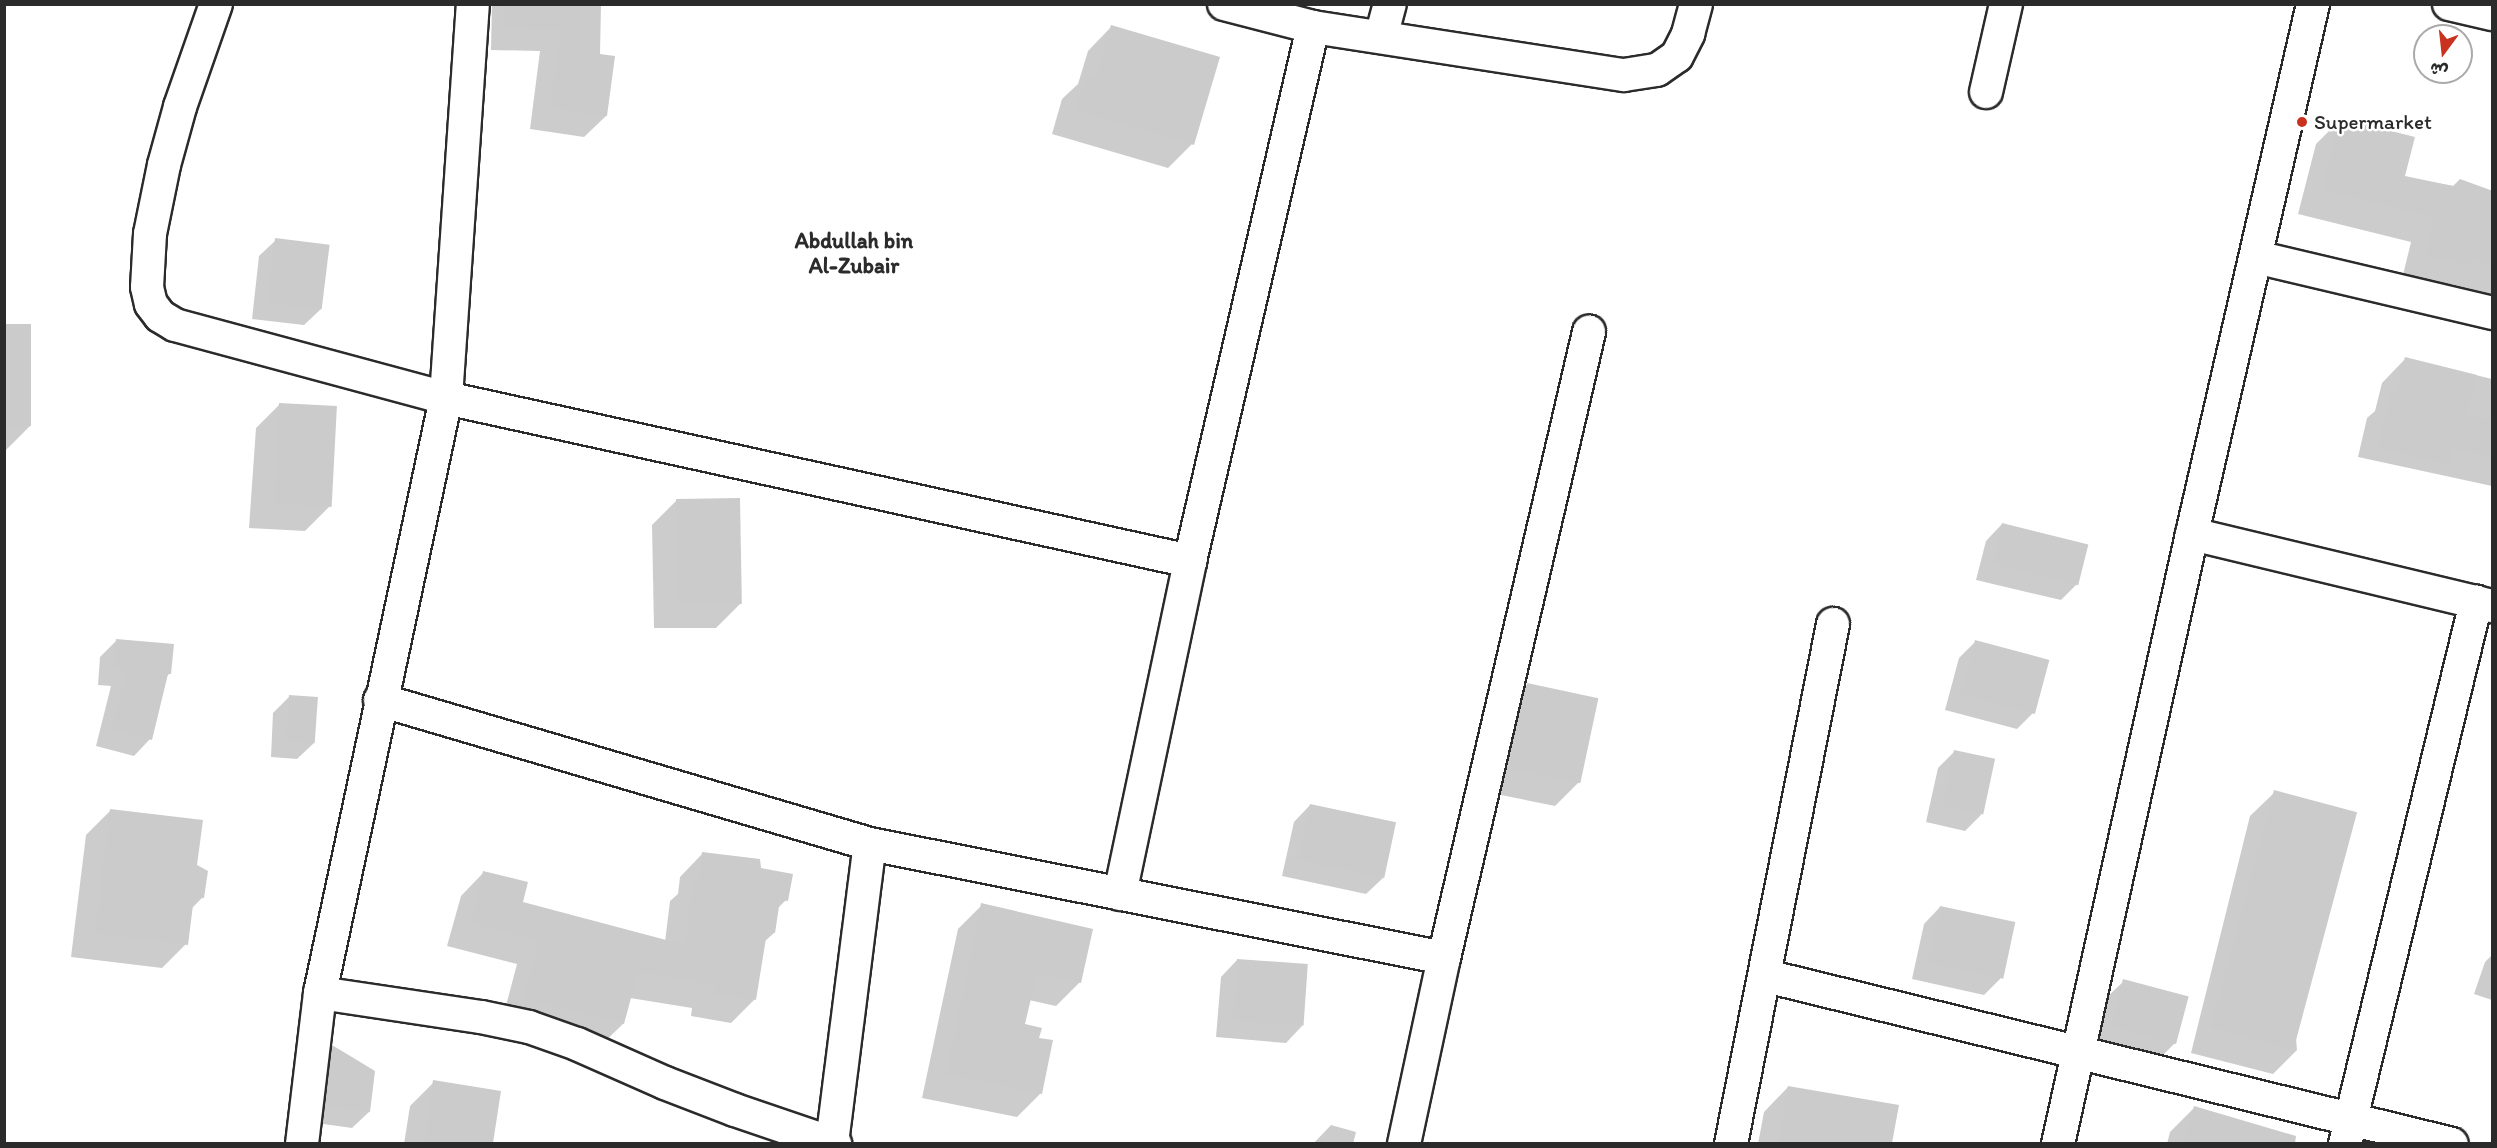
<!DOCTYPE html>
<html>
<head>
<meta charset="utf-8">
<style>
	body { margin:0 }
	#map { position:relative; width:2497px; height:1148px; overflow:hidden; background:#fff; font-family:Itim,"Playpen Sans Arabic",sans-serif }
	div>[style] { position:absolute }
	.shadow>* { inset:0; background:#0003 }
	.building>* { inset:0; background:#cbcbcb; transform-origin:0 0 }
	.roads { filter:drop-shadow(2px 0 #2b2b2b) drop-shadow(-2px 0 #2b2b2b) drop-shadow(0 2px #2b2b2b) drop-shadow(0 -2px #2b2b2b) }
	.minor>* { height:32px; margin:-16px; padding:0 16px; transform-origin:16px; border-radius:16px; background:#fff }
	.dots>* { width:16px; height:16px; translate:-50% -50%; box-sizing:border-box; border:3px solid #fff; border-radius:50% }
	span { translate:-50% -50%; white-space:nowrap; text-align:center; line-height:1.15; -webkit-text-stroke:5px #fff; paint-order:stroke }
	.poi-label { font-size:21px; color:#2b2b2b }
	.left { translate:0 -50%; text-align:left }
	.neighbourhood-label { font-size:22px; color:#2b2b2b; font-weight:700 }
	.frame { position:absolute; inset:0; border:6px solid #2b2b2b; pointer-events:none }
	.north { position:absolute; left:2413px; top:24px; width:60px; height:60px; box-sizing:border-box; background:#fff; border:2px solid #aaa; border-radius:50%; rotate:195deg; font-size:16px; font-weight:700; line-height:24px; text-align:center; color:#2b2b2b }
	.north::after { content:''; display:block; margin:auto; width:21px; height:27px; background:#c8321e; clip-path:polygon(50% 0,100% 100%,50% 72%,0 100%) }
</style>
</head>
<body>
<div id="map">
	<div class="shadow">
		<div style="clip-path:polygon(492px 4px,599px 4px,598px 55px,606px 116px,584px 137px,530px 129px,540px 51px,491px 50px)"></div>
		<div style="clip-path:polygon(1112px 26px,1192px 144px,1168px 168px,1052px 134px,1062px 99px,1078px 84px,1088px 51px)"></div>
		<div style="clip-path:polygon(2340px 120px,2404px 177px,2492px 193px,2491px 294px,2451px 284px,2446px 289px,2402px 279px,2411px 242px,2298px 214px,2316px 144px)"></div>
		<div style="clip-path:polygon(276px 240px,321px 309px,304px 325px,252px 319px,259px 256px)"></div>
		<div style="clip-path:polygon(4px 325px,30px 426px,6px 450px,4px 450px)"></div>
		<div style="clip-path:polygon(2406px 358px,2492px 379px,2492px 486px,2358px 457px,2367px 418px,2375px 411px,2382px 383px)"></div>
		<div style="clip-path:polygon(280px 404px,329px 507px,305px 531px,249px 528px,256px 428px)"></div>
		<div style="clip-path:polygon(677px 500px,740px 604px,716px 628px,654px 628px,652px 525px)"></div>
		<div style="clip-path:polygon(2002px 524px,2077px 584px,2061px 600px,1976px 580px,1986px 541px)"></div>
		<div style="clip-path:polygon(116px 641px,170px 673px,165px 678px,150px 739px,134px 756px,96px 746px,111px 686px,98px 685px,100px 657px)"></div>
		<div style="clip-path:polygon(1975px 642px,2033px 713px,2017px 729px,1945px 710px,1959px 658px)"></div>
		<div style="clip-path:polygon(1527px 685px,1579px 782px,1555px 806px,1486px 792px,1503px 709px)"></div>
		<div style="clip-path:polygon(290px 696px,314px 743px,297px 759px,271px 757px,273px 713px)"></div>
		<div style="clip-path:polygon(1954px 752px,1981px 815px,1965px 831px,1926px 822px,1938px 768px)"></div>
		<div style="clip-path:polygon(2275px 792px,2297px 1050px,2273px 1074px,2191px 1053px,2250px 816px)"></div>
		<div style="clip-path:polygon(1310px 805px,1383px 878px,1366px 894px,1282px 876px,1294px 822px)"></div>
		<div style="clip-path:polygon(110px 811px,196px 866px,203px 897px,191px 909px,186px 944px,162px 968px,71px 957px,86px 835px)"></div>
		<div style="clip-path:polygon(703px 853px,759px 869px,786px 900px,777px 909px,774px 933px,764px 942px,754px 1000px,731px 1023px,691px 1016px,692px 1008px,630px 998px,623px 1024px,599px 1047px,502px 1021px,517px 964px,447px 946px,461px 896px,484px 872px,521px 903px,665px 942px,670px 901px,678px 894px,680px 877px)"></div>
		<div style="clip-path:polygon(982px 905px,1080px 982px,1056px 1006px,1029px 1000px,1023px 1025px,1038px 1039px,1041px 1093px,1017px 1117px,922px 1098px,958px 929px)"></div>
		<div style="clip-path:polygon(1940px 907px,2001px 978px,1984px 995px,1912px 979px,1924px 924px)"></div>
		<div style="clip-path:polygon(2492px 955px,2492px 1000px,2474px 994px,2485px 962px)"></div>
		<div style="clip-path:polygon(1237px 960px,1302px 1026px,1286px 1043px,1216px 1037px,1221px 977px)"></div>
		<div style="clip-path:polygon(2124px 981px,2175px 1043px,2159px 1059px,2095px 1042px,2107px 997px)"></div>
		<div style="clip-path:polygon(332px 1047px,369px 1112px,352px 1128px,309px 1122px,316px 1063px)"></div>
		<div style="clip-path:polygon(434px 1082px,500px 1092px,492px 1144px,404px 1144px,410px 1106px)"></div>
		<div style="clip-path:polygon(1788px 1087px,1897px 1107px,1891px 1144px,1758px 1144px,1764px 1112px)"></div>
		<div style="clip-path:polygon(2194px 1108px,2277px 1132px,2274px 1144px,2167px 1144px,2170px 1132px)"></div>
		<div style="clip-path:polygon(1331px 1125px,1356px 1132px,1353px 1144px,1313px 1144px)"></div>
	</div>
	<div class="building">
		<div style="clip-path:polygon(504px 4px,601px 4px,600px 54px,615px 56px,607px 116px,550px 108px,561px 30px,504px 29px)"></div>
		<div style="clip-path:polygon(1111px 25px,1220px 57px,1194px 145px,1075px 110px,1086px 74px,1096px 76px)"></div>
		<div style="clip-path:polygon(2340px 118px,2415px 137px,2405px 176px,2453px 186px,2460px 179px,2493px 191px,2493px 265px,2473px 260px,2471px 265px,2425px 255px,2434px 218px,2322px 190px)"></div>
		<div style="left:275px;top:238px;width:55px;height:65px;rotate:7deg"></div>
		<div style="left:4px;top:324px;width:27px;height:102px"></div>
		<div style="clip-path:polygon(2405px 357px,2477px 375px,2467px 415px,2493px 420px,2493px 457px,2453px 448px,2449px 465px,2378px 447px,2391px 392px,2396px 393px)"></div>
		<div style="left:279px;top:403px;width:58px;height:101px;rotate:3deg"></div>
		<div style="left:740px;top:498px;width:106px;height:64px;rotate:89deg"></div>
		<div style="left:2002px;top:523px;width:89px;height:42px;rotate:14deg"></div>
		<div style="clip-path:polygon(116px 639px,174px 644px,171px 674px,168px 674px,152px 740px,111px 730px,127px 670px,113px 669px)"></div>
		<div style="left:1975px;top:640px;width:77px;height:56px;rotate:15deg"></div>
		<div style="left:1527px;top:683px;width:73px;height:87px;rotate:12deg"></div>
		<div style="left:289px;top:695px;width:29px;height:46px;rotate:4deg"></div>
		<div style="left:1954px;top:750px;width:42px;height:57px;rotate:12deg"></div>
		<div style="left:2274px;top:790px;width:86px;height:246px;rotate:15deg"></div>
		<div style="left:1310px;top:804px;width:88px;height:57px;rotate:12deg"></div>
		<div style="clip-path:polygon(110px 809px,203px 820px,197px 865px,208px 871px,204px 898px,194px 897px,188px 945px,95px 933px)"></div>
		<div style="clip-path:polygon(702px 852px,760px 859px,761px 868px,793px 874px,788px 901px,780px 900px,775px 933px,767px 932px,756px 1000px,713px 993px,715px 985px,638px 972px,624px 1024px,524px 998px,539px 941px,470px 923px,483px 871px,528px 882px,523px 902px,685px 945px,693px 876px,699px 878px)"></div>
		<div style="clip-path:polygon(981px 903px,1093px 929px,1081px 983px,1037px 973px,1025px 1024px,1042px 1028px,1039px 1038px,1053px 1040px,1042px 1094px,946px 1074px)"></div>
		<div style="left:1940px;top:906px;width:77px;height:58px;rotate:12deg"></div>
		<div style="left:1237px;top:959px;width:71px;height:62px;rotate:4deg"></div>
		<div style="left:2123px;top:979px;width:68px;height:49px;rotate:15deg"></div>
		<div style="clip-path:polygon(332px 1045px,375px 1071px,370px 1112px,325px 1106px)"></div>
		<div style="clip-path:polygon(433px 1080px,501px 1091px,493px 1143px,424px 1143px)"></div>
		<div style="clip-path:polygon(1788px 1086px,1899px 1105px,1892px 1143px,1778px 1143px)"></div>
		<div style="clip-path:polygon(2194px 1106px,2296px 1136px,2295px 1143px,2183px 1143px)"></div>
	</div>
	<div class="roads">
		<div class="minor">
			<div style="left:216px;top:4px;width:109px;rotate:109.3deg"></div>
			<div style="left:180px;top:107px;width:60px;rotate:105.4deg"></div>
			<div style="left:164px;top:165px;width:70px;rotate:101.5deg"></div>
			<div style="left:150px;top:234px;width:53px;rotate:93.2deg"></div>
			<div style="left:147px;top:287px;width:17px;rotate:77deg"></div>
			<div style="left:151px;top:304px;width:15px;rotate:53deg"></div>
			<div style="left:160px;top:316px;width:17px;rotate:31deg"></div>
			<div style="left:175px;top:325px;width:281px;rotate:15.1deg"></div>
			<div style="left:446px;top:398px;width:762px;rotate:12.36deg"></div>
			<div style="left:1224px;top:4px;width:92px;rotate:14.5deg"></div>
			<div style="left:1313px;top:27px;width:315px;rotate:8.8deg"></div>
			<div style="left:1624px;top:75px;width:33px;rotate:-9deg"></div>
			<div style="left:1657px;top:70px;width:24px;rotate:-35deg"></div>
			<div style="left:1677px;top:56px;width:25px;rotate:-63deg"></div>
			<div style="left:1688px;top:34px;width:31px;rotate:-75deg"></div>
			<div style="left:2449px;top:4px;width:44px;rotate:13.1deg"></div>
			<div style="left:1381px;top:37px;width:34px;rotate:-75deg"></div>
			<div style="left:1986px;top:92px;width:90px;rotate:-77.2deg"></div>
			<div style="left:2256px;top:257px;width:243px;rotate:13.3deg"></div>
			<div style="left:2192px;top:534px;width:309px;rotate:13.5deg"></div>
			<div style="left:380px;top:700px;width:511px;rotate:16.38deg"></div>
			<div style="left:870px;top:844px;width:585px;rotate:11.23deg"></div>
			<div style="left:1120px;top:894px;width:340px;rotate:-78.1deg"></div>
			<div style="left:1190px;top:561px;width:548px;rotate:-77.03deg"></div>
			<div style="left:1766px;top:976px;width:706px;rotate:13.76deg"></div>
			<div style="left:320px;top:993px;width:163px;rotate:8.5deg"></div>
			<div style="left:481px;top:1017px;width:49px;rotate:11.8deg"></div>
			<div style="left:529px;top:1027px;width:51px;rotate:19.5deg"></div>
			<div style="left:577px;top:1044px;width:96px;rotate:23.9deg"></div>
			<div style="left:665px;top:1083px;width:75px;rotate:21.1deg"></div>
			<div style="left:735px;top:1110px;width:106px;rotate:18.8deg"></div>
			<div style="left:832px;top:1143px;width:301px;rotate:-82.8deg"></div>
			<div style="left:302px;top:1144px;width:152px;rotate:-83.2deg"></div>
			<div style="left:320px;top:993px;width:608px;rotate:-78.04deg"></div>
			<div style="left:446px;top:398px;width:395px;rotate:-86.1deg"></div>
			<div style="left:1404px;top:1144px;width:190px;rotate:-77.9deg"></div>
			<div style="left:1444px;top:958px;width:643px;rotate:-76.96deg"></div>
			<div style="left:1731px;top:1144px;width:530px;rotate:-78.9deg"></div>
			<div style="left:2058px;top:1144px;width:625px;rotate:-77.61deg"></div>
			<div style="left:2192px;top:534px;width:544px;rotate:-77.14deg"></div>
			<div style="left:2345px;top:1144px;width:558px;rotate:-76.41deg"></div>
		</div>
	</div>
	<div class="dots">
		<div style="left:2302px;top:122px;background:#c8321e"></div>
	</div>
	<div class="poi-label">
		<span class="left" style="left:2314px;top:122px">Supermarket</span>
	</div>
	<div class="neighbourhood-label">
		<span style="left:854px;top:253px">Abdullah bin<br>Al-Zubair</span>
	</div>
	<div class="frame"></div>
	<div class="north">ش</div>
</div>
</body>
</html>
